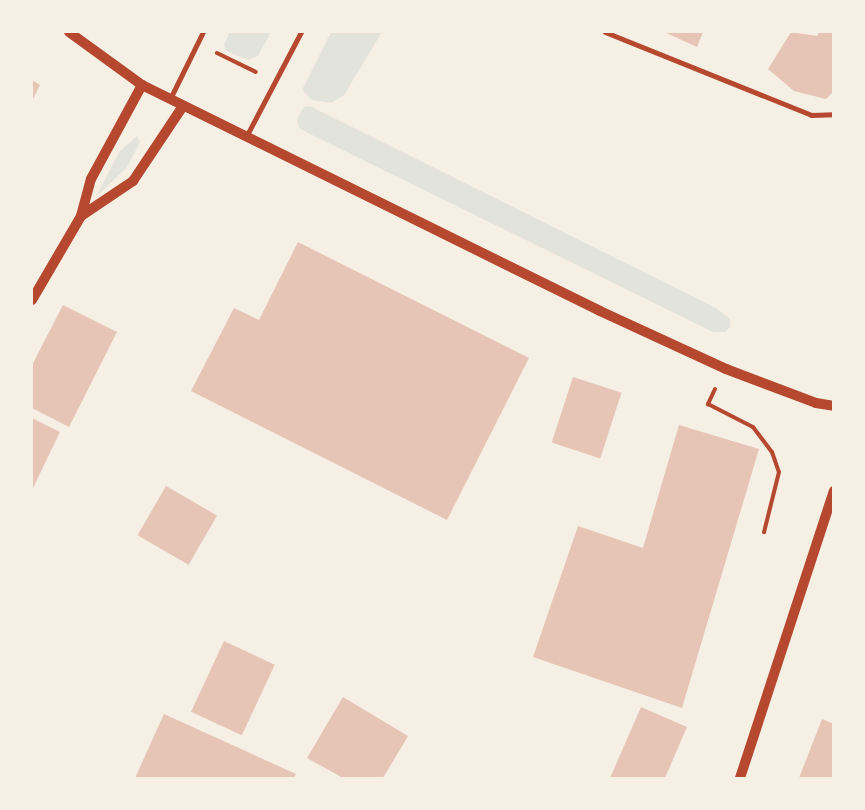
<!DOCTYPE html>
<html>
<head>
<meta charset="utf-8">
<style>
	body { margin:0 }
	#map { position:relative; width:865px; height:810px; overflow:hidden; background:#f6efe4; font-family:"IBM Plex Sans",sans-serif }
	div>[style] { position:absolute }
	.green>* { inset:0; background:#e2e4dc }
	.building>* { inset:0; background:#e6c5b7; transform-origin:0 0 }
	.path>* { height:4px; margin:-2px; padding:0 2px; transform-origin:2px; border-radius:2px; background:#b5482f }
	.service>* { height:4.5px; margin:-2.25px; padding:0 2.25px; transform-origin:2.25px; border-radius:2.25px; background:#b5482f }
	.pedestrian>* { height:5px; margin:-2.5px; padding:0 2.5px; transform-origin:2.5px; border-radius:2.5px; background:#b5482f }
	.tertiary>* { height:10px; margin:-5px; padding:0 5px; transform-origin:5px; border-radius:5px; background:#b5482f }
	span { translate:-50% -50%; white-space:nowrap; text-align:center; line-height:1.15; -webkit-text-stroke:6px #f6efe4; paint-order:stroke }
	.frame { position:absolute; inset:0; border:33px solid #f6efe4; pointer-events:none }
</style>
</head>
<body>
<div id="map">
	<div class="green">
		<div style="clip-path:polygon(230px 32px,271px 32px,258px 56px,248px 60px,226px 51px,224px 44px)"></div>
		<div style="clip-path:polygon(331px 32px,382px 32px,344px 95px,331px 103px,312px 100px,302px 90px)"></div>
		<div style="clip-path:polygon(310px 106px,716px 308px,730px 319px,730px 327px,726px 332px,713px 332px,308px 133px,299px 128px,297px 119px,304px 107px)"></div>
		<div style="clip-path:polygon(137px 136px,140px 142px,127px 167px,96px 197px,119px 152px)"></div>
	</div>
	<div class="building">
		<div style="clip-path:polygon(664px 32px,703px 32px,697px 47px)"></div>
		<div style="clip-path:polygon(791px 32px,817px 36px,819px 32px,834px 32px,834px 91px,826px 99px,794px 91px,768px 69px)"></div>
		<div style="clip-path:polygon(32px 80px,40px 85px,32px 101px)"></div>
		<div style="clip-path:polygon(298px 242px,529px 358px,447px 520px,191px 391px,234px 308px,259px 320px)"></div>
		<div style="clip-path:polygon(63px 305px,117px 332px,69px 427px,32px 408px,32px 365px)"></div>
		<div style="left:573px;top:377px;width:51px;height:69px;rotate:18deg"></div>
		<div style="clip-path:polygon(32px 418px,60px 432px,33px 488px,32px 487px)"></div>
		<div style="clip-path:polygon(679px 425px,759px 449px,682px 708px,533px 657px,578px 526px,643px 548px)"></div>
		<div style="left:166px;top:486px;width:59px;height:57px;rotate:30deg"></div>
		<div style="left:224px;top:641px;width:56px;height:78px;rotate:25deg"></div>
		<div style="clip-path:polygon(343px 697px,408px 736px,383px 778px,343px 778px,307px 758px)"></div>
		<div style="clip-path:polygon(641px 707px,687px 727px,665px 778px,610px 778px)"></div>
		<div style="clip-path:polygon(164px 714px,296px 774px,294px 778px,135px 778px)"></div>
		<div style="clip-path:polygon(822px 719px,834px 724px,834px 778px,799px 778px)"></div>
	</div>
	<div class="path">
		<div style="left:217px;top:53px;width:43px;rotate:26deg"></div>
		<div style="left:715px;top:389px;width:17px;rotate:115deg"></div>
		<div style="left:708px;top:404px;width:51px;rotate:27.1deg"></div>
		<div style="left:753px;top:427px;width:31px;rotate:53deg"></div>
		<div style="left:772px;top:452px;width:21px;rotate:71deg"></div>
		<div style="left:779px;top:472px;width:62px;rotate:104deg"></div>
	</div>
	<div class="service">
		<div style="left:170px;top:99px;width:75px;rotate:-63.8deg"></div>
		<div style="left:247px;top:135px;width:116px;rotate:-62.3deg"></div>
	</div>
	<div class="pedestrian">
		<div style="left:605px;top:32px;width:222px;rotate:21.9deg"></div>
		<div style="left:811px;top:115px;width:23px;rotate:-2deg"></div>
	</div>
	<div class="tertiary">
		<div style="left:69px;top:32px;width:90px;rotate:36deg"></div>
		<div style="left:142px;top:85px;width:511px;rotate:26.26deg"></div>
		<div style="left:600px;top:311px;width:139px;rotate:24.7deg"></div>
		<div style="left:726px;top:369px;width:96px;rotate:20.7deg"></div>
		<div style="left:816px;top:403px;width:18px;rotate:9deg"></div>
		<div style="left:81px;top:216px;width:63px;rotate:-33.9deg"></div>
		<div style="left:133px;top:181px;width:90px;rotate:-56.3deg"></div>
		<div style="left:32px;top:300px;width:97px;rotate:-59.7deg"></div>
		<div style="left:81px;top:216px;width:38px;rotate:-75deg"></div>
		<div style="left:91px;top:179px;width:107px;rotate:-61.5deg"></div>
		<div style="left:740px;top:778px;width:302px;rotate:-71.9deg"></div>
	</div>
	<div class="frame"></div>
</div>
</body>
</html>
